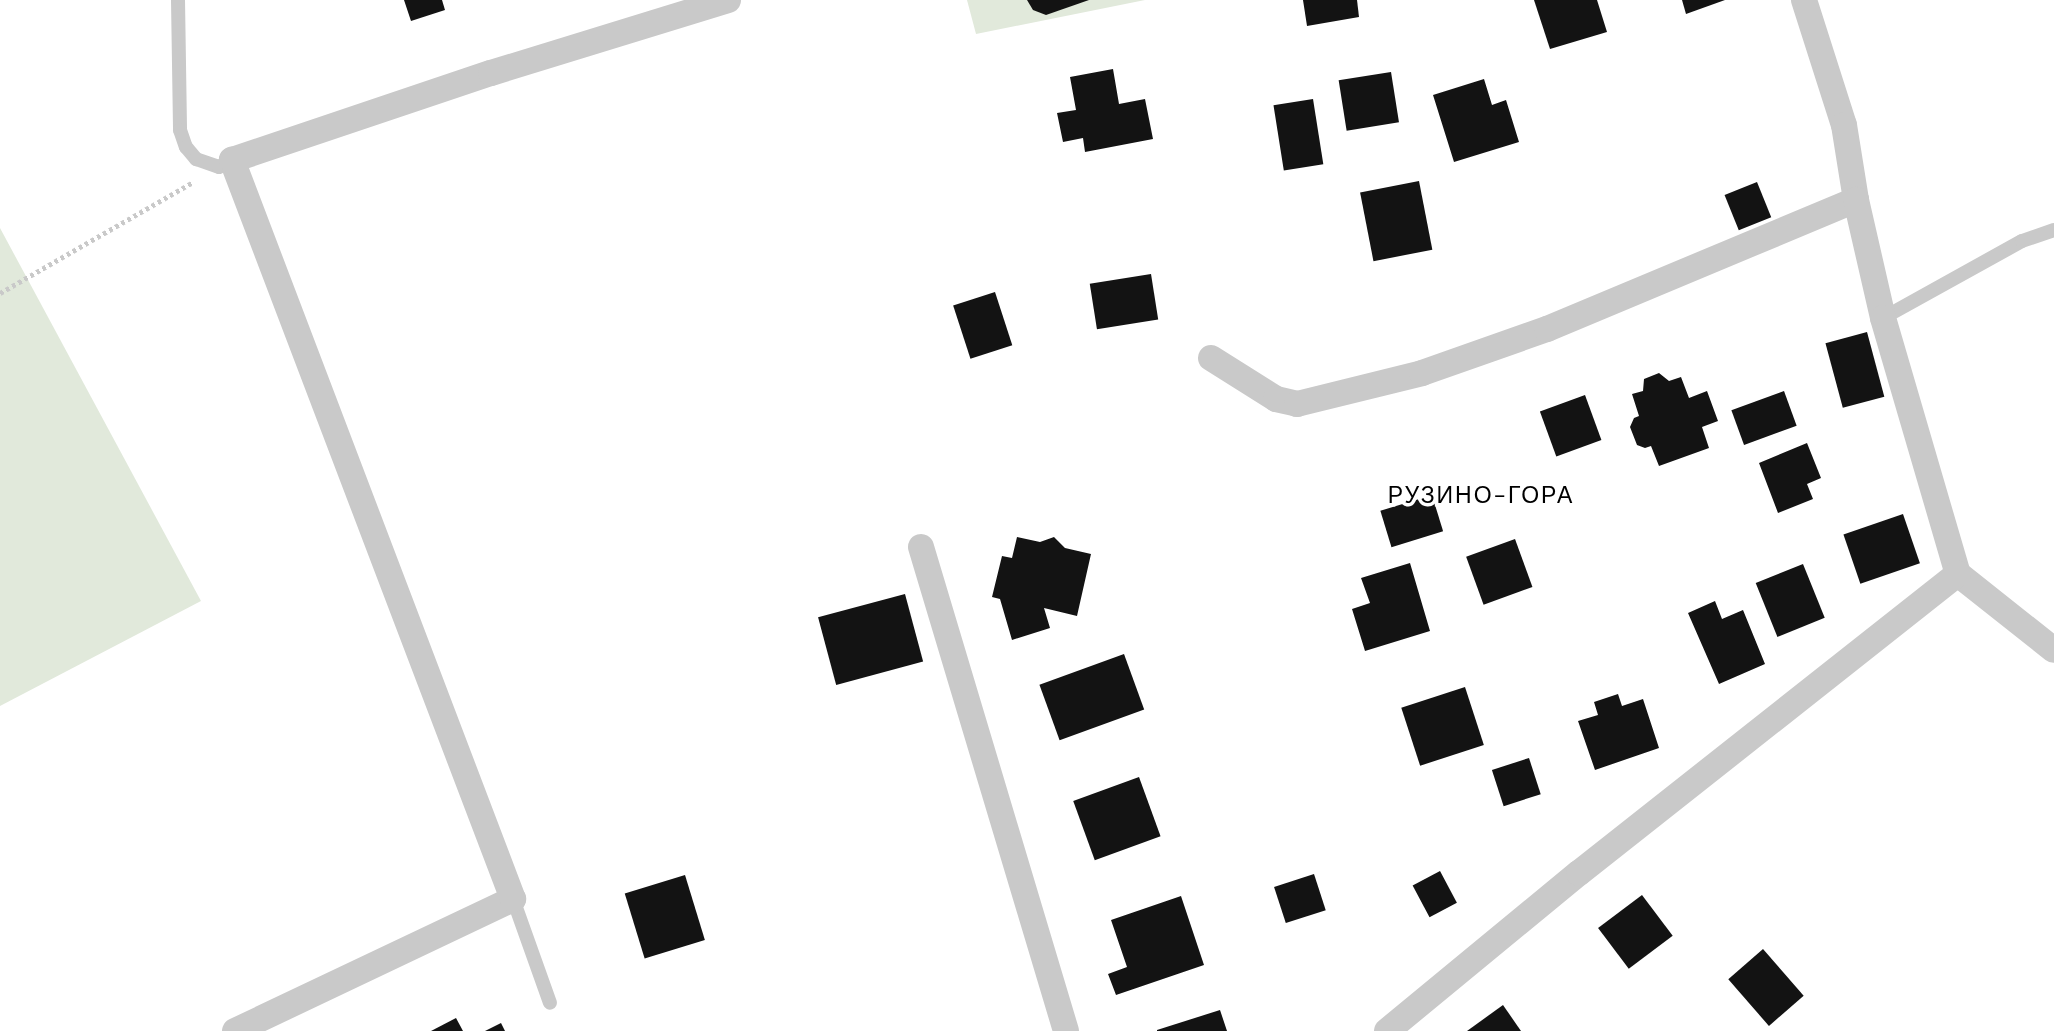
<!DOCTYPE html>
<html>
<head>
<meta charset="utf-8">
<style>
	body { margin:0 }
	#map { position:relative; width:2054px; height:1031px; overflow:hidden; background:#fff; font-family:"DM Sans",sans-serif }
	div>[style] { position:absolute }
	.green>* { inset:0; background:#e1e9db }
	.building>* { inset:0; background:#131313; transform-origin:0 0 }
	.path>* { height:4.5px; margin-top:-2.25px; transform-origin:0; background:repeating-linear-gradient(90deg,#c9c9c9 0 3.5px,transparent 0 7px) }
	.service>* { height:14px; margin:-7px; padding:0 7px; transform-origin:7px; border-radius:7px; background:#c9c9c9 }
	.minor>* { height:26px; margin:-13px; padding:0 13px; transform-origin:13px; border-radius:13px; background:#c9c9c9 }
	span { translate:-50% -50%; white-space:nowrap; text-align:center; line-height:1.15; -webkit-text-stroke:7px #fff; paint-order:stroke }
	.neighbourhood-label { font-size:23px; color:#000; letter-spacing:2px }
</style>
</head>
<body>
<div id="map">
	<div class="green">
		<div style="clip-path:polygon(967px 0,1145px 0,976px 34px)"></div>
		<div style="clip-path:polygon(0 228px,201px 601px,0 706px)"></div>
	</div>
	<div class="building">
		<div style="clip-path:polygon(404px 0,442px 0,445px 10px,411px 21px)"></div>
		<div style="clip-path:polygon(1027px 0,1089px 0,1046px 15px,1033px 10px)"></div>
		<div style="clip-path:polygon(1303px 0,1357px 0,1359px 17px,1307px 26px)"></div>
		<div style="clip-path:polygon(1534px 0,1597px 0,1607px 32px,1550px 49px)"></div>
		<div style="clip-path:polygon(1682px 0,1725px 0,1686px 14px)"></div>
		<div style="clip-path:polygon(1113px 69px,1119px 104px,1145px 99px,1153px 139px,1085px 152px,1083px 138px,1063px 142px,1057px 113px,1076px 110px,1070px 77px)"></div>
		<div style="left:1391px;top:72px;width:51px;height:53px;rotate:81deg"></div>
		<div style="clip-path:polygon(1484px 79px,1492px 105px,1506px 100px,1519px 142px,1454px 162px,1433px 95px)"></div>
		<div style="left:1313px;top:99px;width:66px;height:40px;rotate:81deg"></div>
		<div style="left:1419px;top:181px;width:70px;height:60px;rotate:79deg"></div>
		<div style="left:1757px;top:182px;width:38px;height:35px;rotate:68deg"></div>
		<div style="left:1151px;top:274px;width:46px;height:62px;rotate:81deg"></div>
		<div style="left:995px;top:292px;width:56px;height:44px;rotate:72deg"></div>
		<div style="left:1867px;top:332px;width:67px;height:43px;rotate:75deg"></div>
		<div style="clip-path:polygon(1659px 373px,1669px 381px,1681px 377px,1689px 398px,1707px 391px,1718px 421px,1702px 427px,1709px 448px,1659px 466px,1651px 446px,1645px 448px,1637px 445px,1630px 427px,1634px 418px,1639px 416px,1632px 394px,1643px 391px,1644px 379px)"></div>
		<div style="left:1784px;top:391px;width:37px;height:56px;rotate:70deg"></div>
		<div style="left:1585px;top:395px;width:48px;height:48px;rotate:70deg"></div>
		<div style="clip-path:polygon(1807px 443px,1821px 478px,1807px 484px,1813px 499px,1778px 513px,1759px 463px)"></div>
		<div style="left:1432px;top:495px;width:38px;height:54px;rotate:73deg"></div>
		<div style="left:1903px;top:514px;width:52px;height:63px;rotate:71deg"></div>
		<div style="clip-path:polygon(1017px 537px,1040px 542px,1054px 537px,1065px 548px,1091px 554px,1077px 616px,1044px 608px,1050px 628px,1012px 640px,1000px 599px,992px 597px,1002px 556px,1012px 558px)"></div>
		<div style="left:1515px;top:539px;width:51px;height:52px;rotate:70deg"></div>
		<div style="clip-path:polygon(1410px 563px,1430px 631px,1365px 651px,1352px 609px,1370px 603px,1361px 578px)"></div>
		<div style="left:1803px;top:564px;width:58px;height:51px;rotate:68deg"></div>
		<div style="left:905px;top:594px;width:70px;height:90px;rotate:75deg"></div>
		<div style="clip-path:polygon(1715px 601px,1722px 619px,1743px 610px,1765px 664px,1719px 684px,1688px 613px)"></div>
		<div style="left:1124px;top:654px;width:59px;height:90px;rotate:70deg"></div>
		<div style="left:1465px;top:687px;width:61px;height:67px;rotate:72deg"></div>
		<div style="clip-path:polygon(1618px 694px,1622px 706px,1643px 699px,1659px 748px,1595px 770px,1578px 721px,1598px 715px,1594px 702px)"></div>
		<div style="left:1529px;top:758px;width:38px;height:39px;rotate:72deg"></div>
		<div style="left:1139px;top:777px;width:63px;height:70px;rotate:70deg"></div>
		<div style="left:1440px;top:871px;width:36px;height:31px;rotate:62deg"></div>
		<div style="left:1314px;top:874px;width:38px;height:42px;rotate:72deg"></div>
		<div style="left:685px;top:875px;width:68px;height:63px;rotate:73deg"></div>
		<div style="left:1642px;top:895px;width:51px;height:55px;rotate:53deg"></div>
		<div style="clip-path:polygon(1181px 896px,1204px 965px,1116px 995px,1108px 974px,1127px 967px,1111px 920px)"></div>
		<div style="left:1763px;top:949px;width:62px;height:46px;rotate:49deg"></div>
		<div style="clip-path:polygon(1503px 1005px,1521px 1031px,1467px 1031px)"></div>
		<div style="clip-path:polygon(1220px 1010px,1227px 1031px,1157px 1031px,1157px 1030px)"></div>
		<div style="clip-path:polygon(456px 1018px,463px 1031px,431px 1031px)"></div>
		<div style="clip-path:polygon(501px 1023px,505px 1031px,485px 1031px)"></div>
	</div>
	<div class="path">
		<div style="left:0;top:293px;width:223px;rotate:-29.9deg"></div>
	</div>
	<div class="service">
		<div style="left:178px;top:0;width:130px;rotate:89.1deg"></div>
		<div style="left:180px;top:130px;width:18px;rotate:71deg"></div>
		<div style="left:186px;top:147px;width:16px;rotate:50deg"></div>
		<div style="left:196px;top:159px;width:24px;rotate:19deg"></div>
		<div style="left:219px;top:167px;width:15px;rotate:-28deg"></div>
		<div style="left:1883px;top:318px;width:159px;rotate:-29deg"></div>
		<div style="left:2022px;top:241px;width:34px;rotate:-19deg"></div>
		<div style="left:513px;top:899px;width:110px;rotate:70.4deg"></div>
	</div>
	<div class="minor">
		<div style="left:1804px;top:0;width:131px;rotate:72.3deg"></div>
		<div style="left:1844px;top:125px;width:76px;rotate:80.9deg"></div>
		<div style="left:1211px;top:358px;width:77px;rotate:32.2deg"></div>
		<div style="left:1276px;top:399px;width:22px;rotate:13deg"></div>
		<div style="left:1297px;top:404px;width:129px;rotate:-13.9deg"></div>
		<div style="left:1422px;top:373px;width:133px;rotate:-19.4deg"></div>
		<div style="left:1547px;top:329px;width:335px;rotate:-22.7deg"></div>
		<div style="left:1856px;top:200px;width:121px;rotate:77.1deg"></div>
		<div style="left:1883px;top:318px;width:267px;rotate:73.7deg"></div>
		<div style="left:1958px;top:574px;width:122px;rotate:38.4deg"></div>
		<div style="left:921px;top:547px;width:505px;rotate:73.32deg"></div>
		<div style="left:235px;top:1031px;width:308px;rotate:-25.4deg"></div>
		<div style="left:513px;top:899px;width:791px;rotate:-110.82deg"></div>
		<div style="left:232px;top:160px;width:273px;rotate:-18.6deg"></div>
		<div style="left:491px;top:73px;width:248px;rotate:-17.1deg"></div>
		<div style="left:1387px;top:1031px;width:249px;rotate:-39.5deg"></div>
		<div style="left:1579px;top:873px;width:483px;rotate:-38.3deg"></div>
	</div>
	<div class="neighbourhood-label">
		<span style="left:1481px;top:495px">РУЗИНО-ГОРА</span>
	</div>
</div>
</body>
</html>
